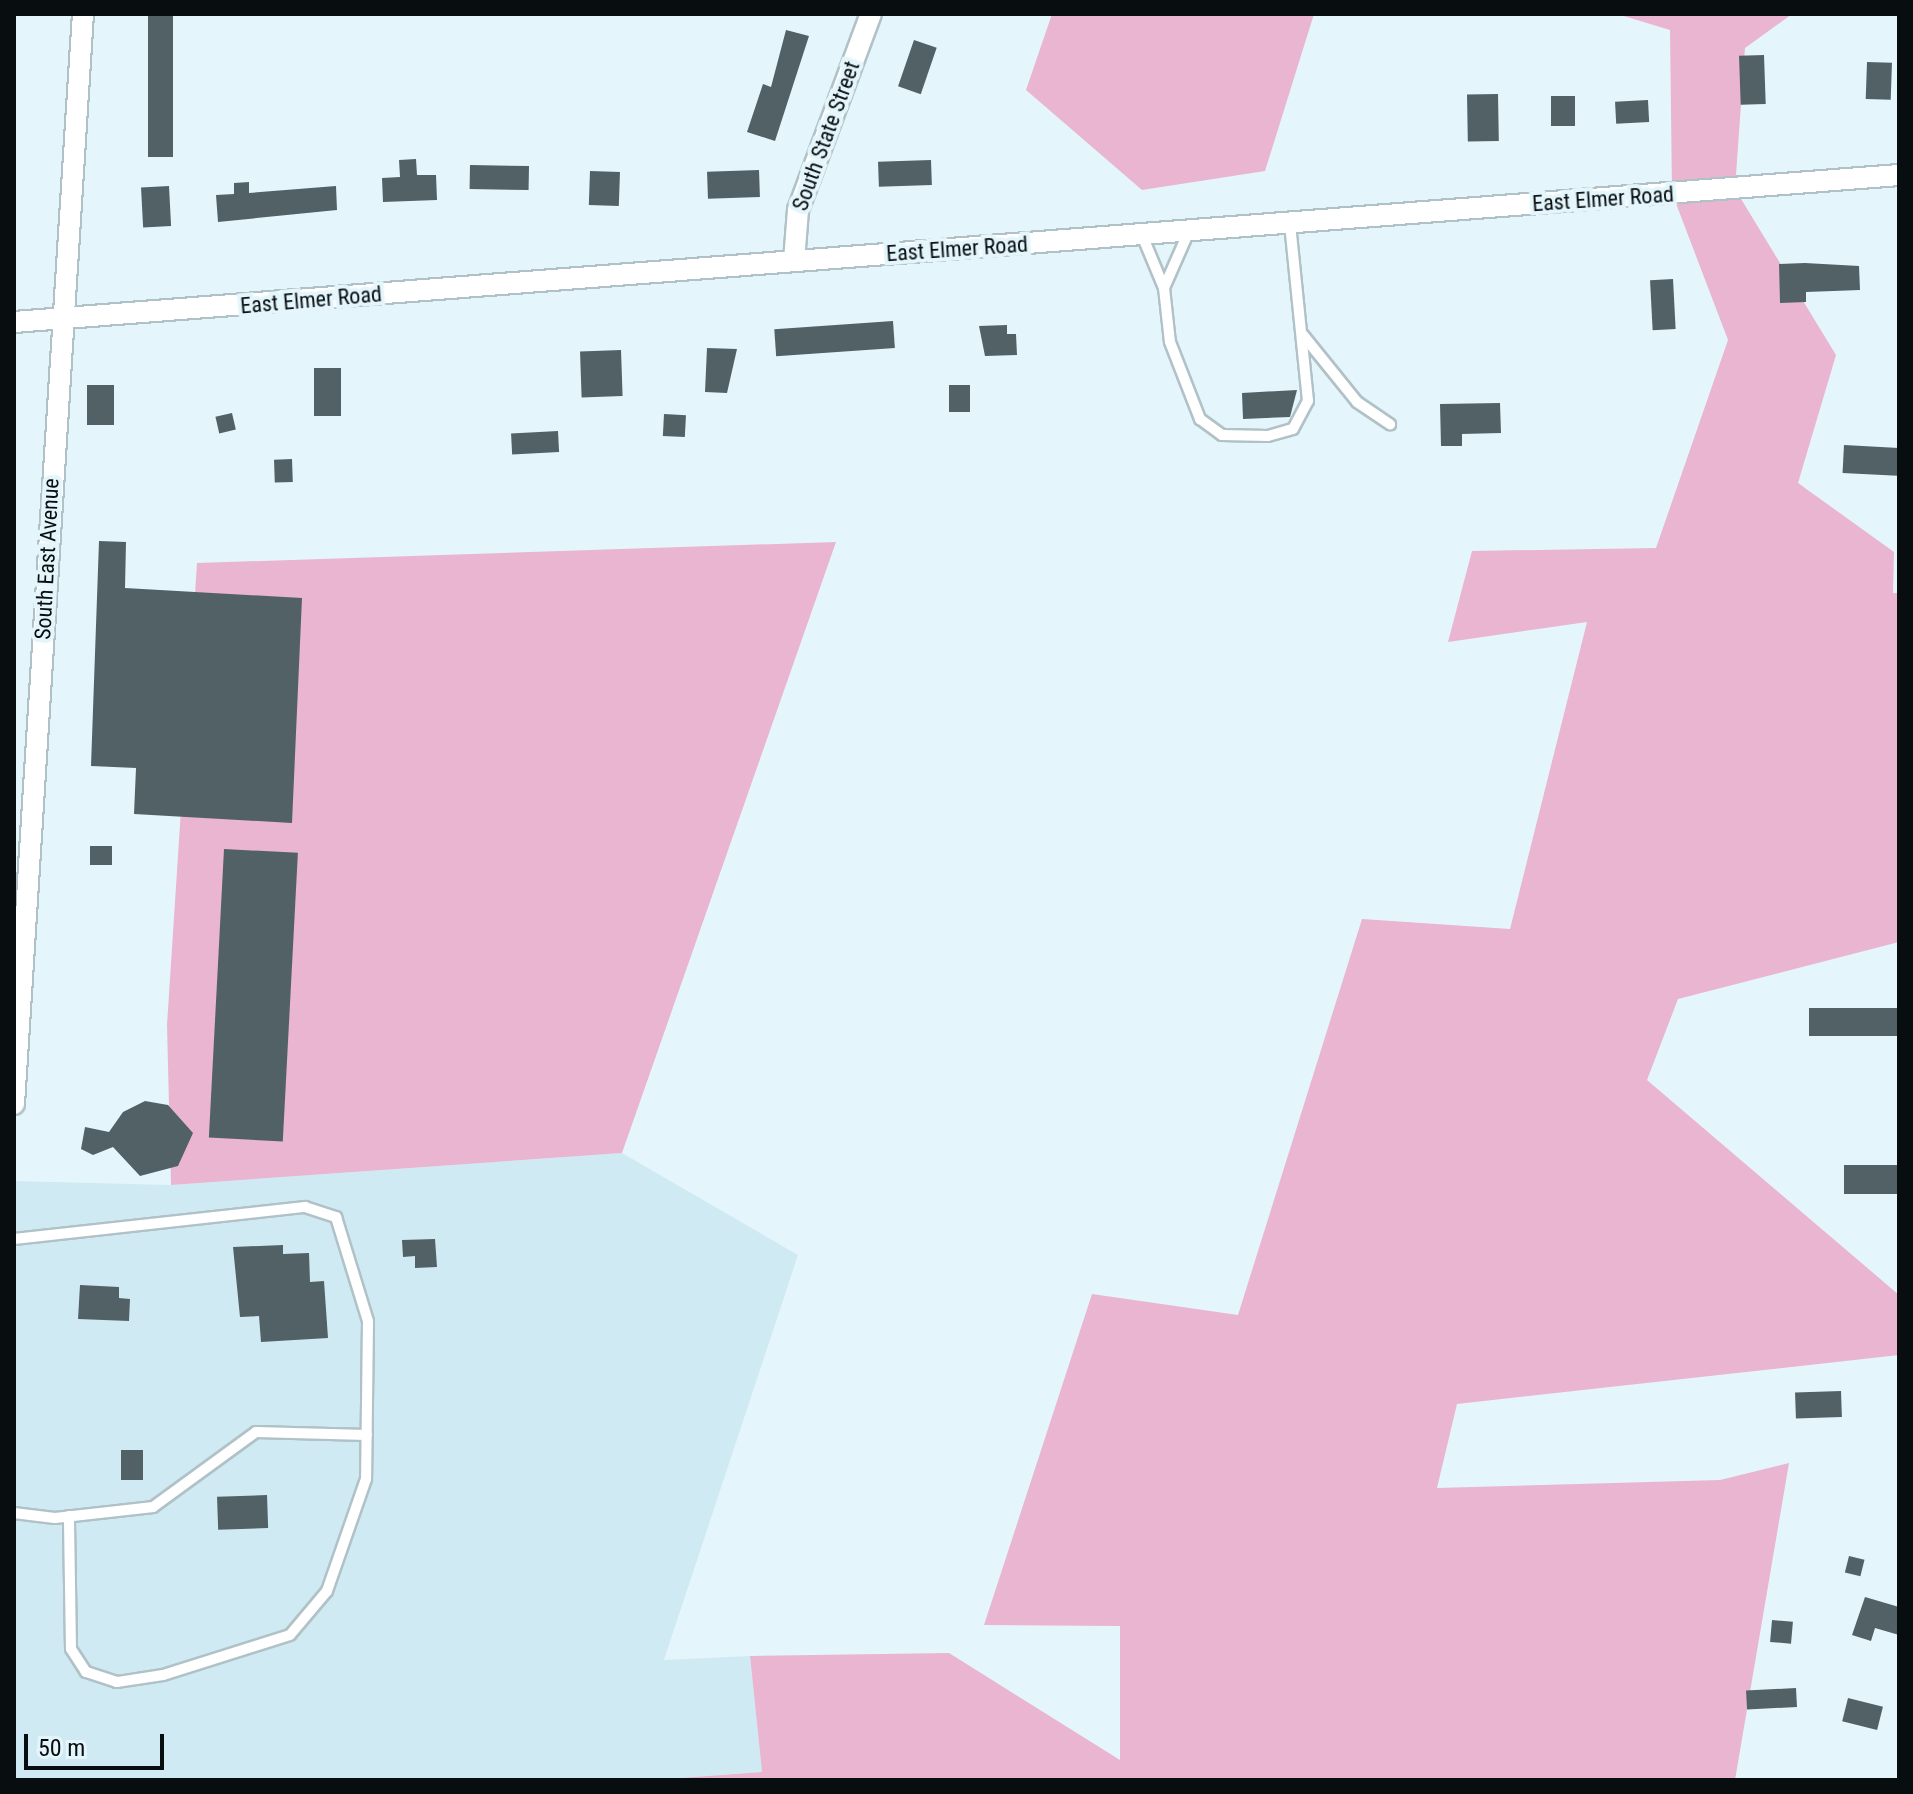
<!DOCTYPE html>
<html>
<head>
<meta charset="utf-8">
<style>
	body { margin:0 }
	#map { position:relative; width:1913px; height:1794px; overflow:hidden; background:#e4f6fc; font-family:"Roboto Condensed",sans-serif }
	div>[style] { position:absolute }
	.built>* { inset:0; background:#d0eaf3 }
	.green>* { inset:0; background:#e9b5d0 }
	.building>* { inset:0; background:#526166; transform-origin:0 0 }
	.roads { filter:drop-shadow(2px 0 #b0c2c7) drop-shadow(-2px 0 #b0c2c7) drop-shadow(0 2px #b0c2c7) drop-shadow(0 -2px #b0c2c7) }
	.service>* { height:10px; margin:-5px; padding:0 5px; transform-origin:5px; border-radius:5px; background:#fff }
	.minor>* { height:20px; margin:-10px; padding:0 10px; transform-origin:10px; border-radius:10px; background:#fff }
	span { translate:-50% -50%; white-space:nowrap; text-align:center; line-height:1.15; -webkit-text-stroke:8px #e4f6fc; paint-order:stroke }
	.street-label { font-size:22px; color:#080e10 }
	.frame { position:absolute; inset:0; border:16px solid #080e10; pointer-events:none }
	.scale { position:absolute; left:24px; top:1734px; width:140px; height:36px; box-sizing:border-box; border:4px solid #080e10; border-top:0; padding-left:10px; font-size:24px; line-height:28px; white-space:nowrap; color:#080e10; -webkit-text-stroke:6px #e4f6fc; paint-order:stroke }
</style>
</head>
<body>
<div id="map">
	<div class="built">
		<div style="clip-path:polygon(622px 1153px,798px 1255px,664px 1660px,750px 1656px,762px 1772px,653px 1780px,14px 1780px,14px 1181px,171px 1185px)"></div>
	</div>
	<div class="green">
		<div style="clip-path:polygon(1052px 14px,1314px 14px,1265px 171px,1142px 190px,1026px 90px)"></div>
		<div style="clip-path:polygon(1617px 14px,1792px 14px,1745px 48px,1735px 189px,1836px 355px,1798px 483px,1894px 552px,1893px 593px,1899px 593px,1899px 942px,1678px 999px,1647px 1080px,1899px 1295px,1899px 1355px,1457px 1404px,1437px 1488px,1720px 1480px,1789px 1463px,1735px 1780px,653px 1780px,762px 1772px,750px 1656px,949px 1653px,1120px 1760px,1120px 1626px,984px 1625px,1092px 1294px,1238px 1315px,1362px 919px,1510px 929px,1587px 622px,1448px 642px,1472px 551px,1656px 548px,1728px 340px,1672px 193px,1670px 30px)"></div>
		<div style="clip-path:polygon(836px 542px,622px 1153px,171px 1185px,167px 1025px,197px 563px)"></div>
	</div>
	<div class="building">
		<div style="left:148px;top:14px;width:25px;height:143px"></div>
		<div style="clip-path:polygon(786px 30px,809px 36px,775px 141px,747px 132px,763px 84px,771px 87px)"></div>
		<div style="left:914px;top:40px;width:24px;height:49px;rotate:19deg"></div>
		<div style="left:1764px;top:55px;width:49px;height:25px;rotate:88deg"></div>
		<div style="left:1867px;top:62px;width:25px;height:37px;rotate:2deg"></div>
		<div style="left:1498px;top:94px;width:47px;height:31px;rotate:89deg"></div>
		<div style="left:1551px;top:96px;width:24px;height:30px"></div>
		<div style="left:1648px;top:100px;width:22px;height:33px;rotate:87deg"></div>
		<div style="clip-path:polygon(416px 159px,417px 175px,436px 175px,437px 200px,383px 202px,382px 178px,400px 177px,399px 160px)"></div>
		<div style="left:931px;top:160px;width:25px;height:53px;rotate:88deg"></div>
		<div style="left:470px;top:165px;width:59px;height:24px;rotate:1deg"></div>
		<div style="left:759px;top:170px;width:27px;height:52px;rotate:88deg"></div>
		<div style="left:590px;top:171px;width:30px;height:34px;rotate:2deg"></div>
		<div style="clip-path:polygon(249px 182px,249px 193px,336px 186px,337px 210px,218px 222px,216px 195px,234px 194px,234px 183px)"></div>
		<div style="left:169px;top:186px;width:40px;height:28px;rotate:87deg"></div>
		<div style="clip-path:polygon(1805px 263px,1859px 266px,1860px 290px,1806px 292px,1806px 302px,1780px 303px,1779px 264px)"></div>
		<div style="left:1673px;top:279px;width:50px;height:23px;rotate:87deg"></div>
		<div style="left:893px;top:321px;width:27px;height:119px;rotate:86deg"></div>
		<div style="clip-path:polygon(1007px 325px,1007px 334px,1016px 334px,1017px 355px,985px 356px,979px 326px)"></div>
		<div style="clip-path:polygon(707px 348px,737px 349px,727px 393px,705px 392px)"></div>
		<div style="left:621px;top:350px;width:46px;height:41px;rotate:88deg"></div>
		<div style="left:314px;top:368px;width:27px;height:48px"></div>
		<div style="left:87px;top:385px;width:27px;height:40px"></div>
		<div style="left:949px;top:385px;width:21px;height:27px"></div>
		<div style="clip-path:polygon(1297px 390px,1290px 417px,1243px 419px,1242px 393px)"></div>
		<div style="clip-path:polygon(1500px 403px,1501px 433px,1462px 434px,1462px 446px,1441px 446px,1440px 404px)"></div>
		<div style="left:232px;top:413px;width:17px;height:17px;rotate:77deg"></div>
		<div style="left:664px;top:414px;width:22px;height:22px;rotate:3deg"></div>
		<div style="left:558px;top:431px;width:21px;height:47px;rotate:87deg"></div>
		<div style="left:1844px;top:445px;width:55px;height:28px;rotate:3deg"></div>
		<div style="left:292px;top:459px;width:23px;height:18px;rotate:88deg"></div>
		<div style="clip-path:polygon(99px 541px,126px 542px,125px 588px,302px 598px,292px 823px,134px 814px,136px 768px,91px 766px)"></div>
		<div style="left:90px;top:846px;width:22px;height:19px"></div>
		<div style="left:224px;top:849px;width:74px;height:289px;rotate:3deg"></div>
		<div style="left:1899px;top:1008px;width:28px;height:90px;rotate:90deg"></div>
		<div style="clip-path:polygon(145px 1101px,168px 1105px,193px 1133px,178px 1166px,140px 1176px,113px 1147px,93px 1155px,81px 1149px,85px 1127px,109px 1132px,123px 1112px)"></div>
		<div style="left:1899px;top:1165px;width:29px;height:55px;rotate:90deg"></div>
		<div style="clip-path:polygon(435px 1239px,437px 1267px,415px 1268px,415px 1256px,403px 1257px,402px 1240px)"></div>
		<div style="clip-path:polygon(283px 1245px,283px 1254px,309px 1253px,310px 1282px,324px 1281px,328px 1338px,261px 1342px,259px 1316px,240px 1317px,233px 1247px)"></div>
		<div style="clip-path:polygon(80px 1285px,119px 1287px,119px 1298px,130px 1299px,129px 1321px,78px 1319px)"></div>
		<div style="left:1841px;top:1391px;width:26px;height:46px;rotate:88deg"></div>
		<div style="left:121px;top:1450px;width:22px;height:30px"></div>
		<div style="left:267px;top:1495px;width:33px;height:50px;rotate:88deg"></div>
		<div style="left:1849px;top:1556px;width:16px;height:17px;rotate:14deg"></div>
		<div style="clip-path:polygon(1865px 1597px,1899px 1607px,1899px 1635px,1875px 1628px,1871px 1641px,1852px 1635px)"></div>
		<div style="left:1772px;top:1620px;width:21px;height:22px;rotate:5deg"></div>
		<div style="left:1796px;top:1688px;width:19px;height:50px;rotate:87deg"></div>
		<div style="left:1848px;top:1698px;width:36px;height:24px;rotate:14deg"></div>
	</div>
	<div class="roads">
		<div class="service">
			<div style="left:1142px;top:235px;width:57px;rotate:67.5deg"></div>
			<div style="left:1164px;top:288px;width:54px;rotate:83.7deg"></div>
			<div style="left:1170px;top:342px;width:83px;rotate:68.7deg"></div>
			<div style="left:1200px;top:419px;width:27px;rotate:36deg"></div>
			<div style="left:1222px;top:435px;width:46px;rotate:1.2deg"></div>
			<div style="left:1268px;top:436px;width:26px;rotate:-16deg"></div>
			<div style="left:1293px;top:429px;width:32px;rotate:-62deg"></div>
			<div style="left:1308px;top:401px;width:179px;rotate:-95.8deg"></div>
			<div style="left:1164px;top:288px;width:62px;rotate:-66.3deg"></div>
			<div style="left:1303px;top:335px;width:86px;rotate:51.1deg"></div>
			<div style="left:1357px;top:402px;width:40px;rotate:34deg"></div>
			<div style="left:14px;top:1239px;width:293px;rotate:-6.3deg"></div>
			<div style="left:305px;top:1207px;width:33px;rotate:18deg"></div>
			<div style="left:336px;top:1217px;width:109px;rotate:72.9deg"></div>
			<div style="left:368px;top:1321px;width:158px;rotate:90.7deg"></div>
			<div style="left:366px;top:1479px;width:119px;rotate:109.2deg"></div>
			<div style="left:327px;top:1591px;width:57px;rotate:130.1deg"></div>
			<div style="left:290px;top:1635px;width:133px;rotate:162.5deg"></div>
			<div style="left:163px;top:1675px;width:47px;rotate:171.3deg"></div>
			<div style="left:117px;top:1682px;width:33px;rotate:-162deg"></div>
			<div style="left:86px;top:1672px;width:27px;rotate:-123deg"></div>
			<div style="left:71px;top:1649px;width:133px;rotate:-90.9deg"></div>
			<div style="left:14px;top:1513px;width:41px;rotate:7deg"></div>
			<div style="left:55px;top:1518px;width:99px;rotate:-6.4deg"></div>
			<div style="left:153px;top:1507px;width:127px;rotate:-36.1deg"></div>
			<div style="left:256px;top:1432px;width:111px;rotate:1.5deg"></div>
		</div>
		<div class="minor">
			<div style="left:794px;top:261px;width:51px;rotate:-85.5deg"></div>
			<div style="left:798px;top:210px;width:209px;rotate:-69.6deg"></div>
			<div style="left:14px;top:322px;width:1891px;rotate:-4.46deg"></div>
			<div style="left:14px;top:1104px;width:1092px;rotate:-86.38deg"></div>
		</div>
	</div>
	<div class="street-label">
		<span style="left:826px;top:136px;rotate:-70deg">South State Street</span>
		<span style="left:1603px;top:199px;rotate:-4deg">East Elmer Road</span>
		<span style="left:957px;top:249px;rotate:-4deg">East Elmer Road</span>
		<span style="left:311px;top:300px;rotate:-5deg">East Elmer Road</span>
		<span style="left:47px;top:559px;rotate:-87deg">South East Avenue</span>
	</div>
	<div class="frame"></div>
	<div class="scale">50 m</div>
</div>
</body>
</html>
